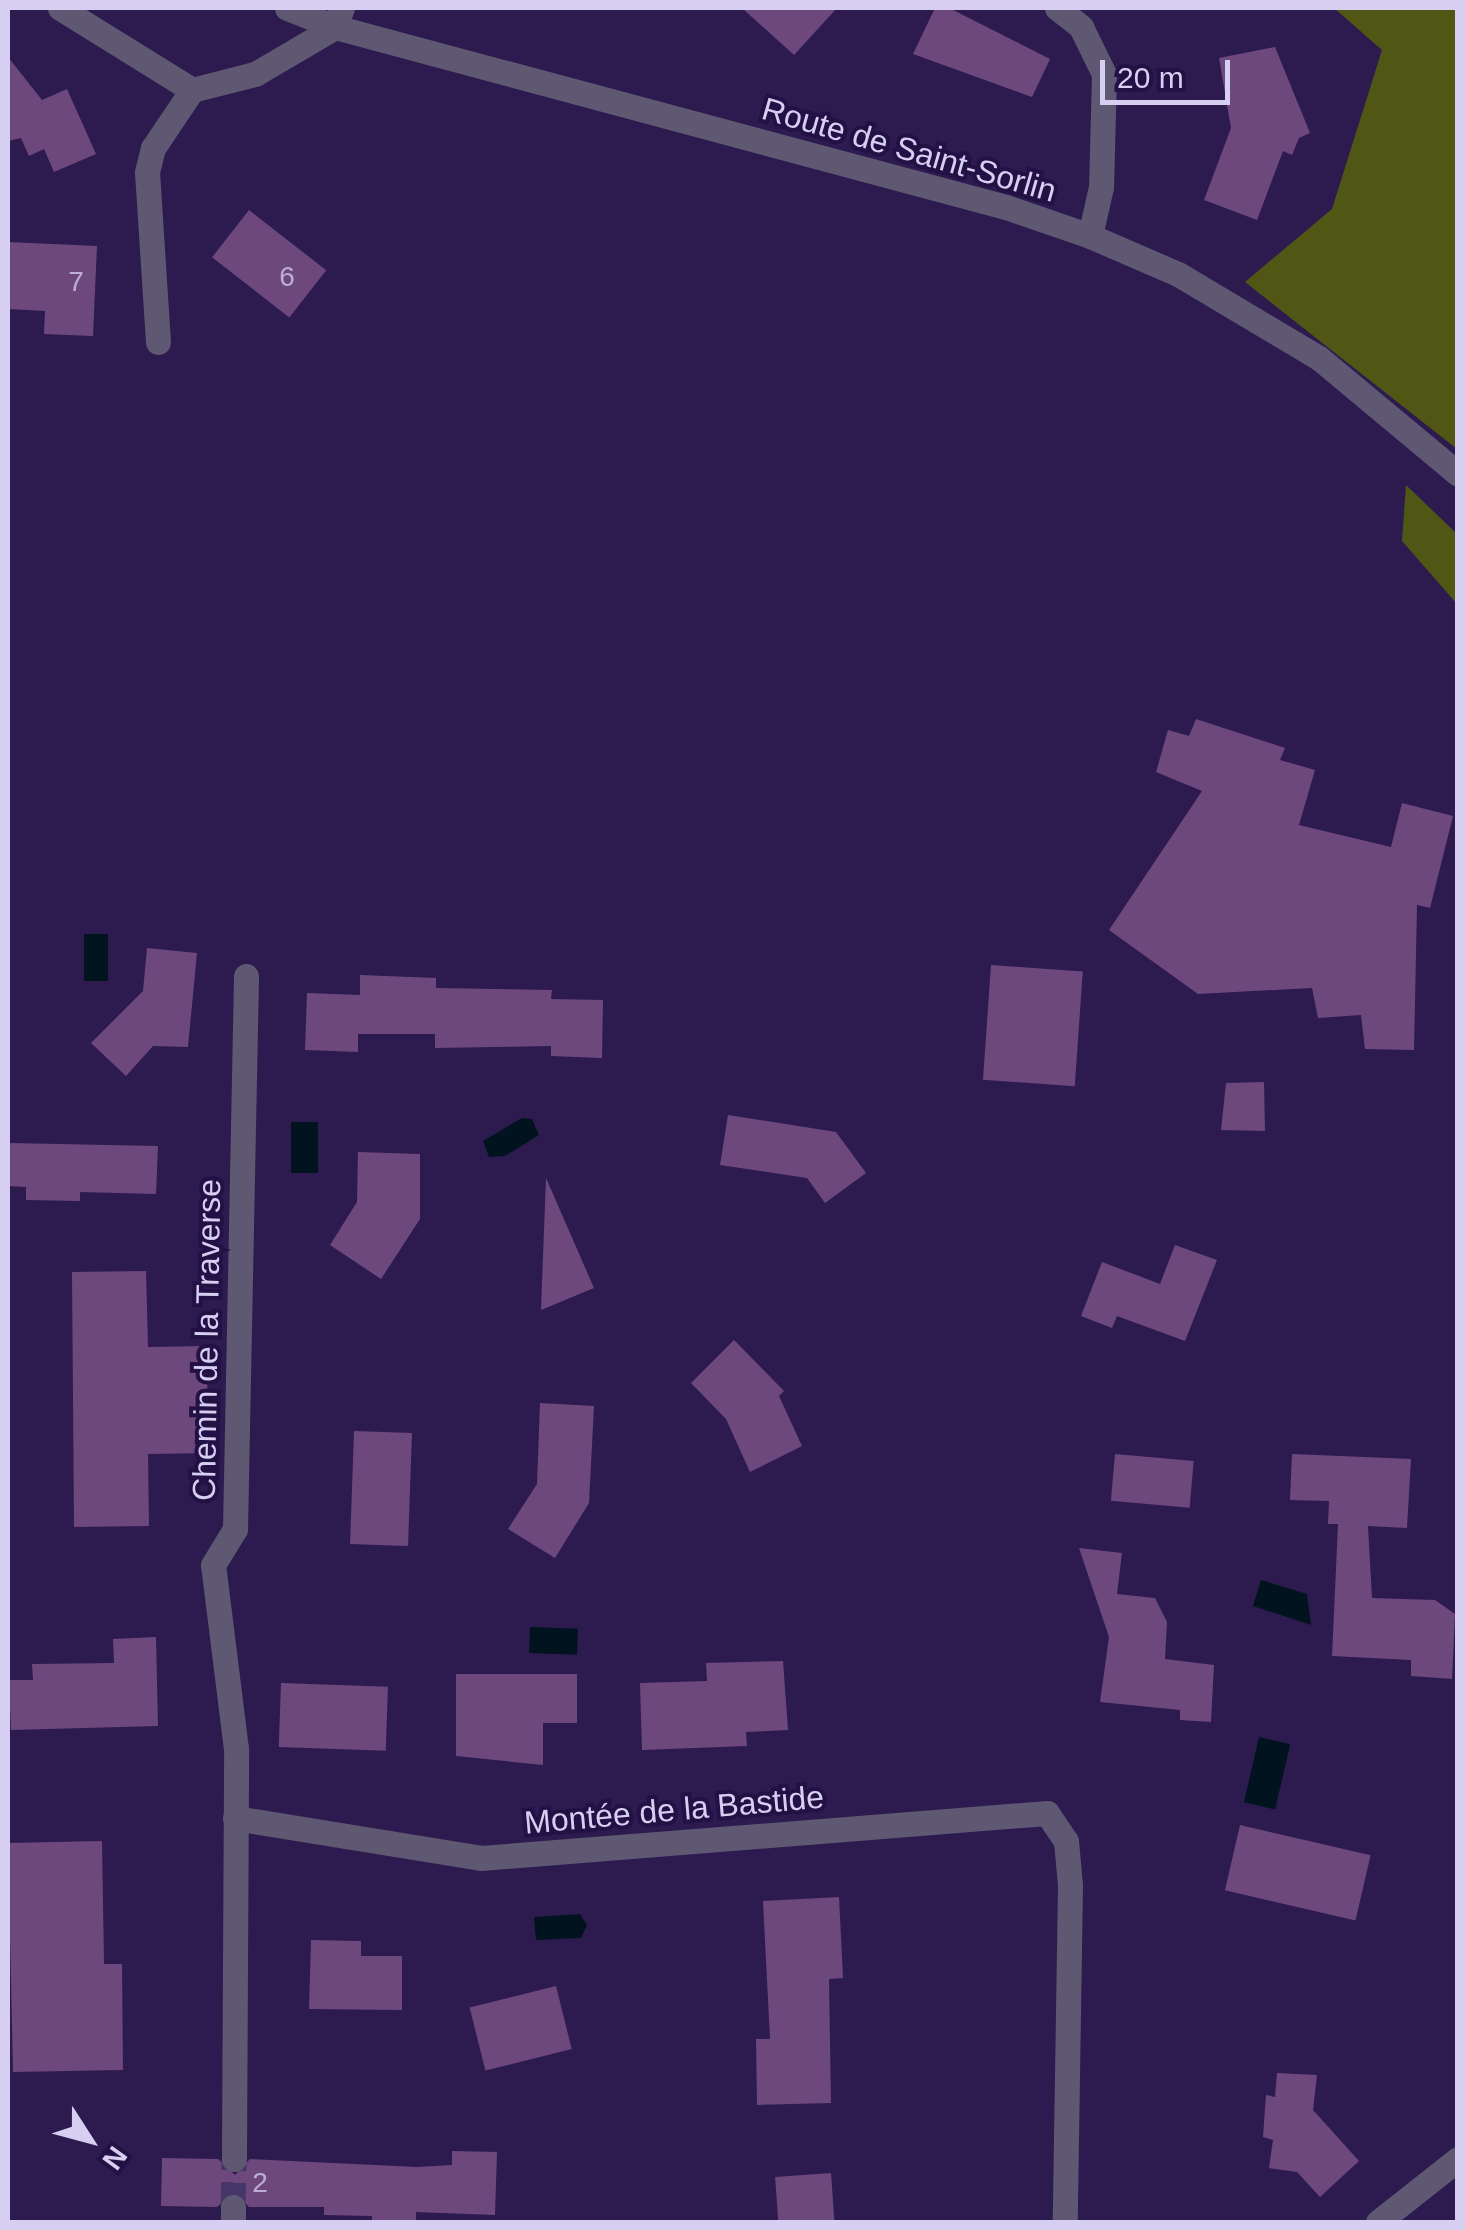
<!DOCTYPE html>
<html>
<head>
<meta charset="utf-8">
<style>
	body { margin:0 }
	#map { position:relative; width:1465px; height:2230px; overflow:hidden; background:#2d1b50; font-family:Arial,sans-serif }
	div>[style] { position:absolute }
	.green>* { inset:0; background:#505715 }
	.water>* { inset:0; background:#00131e; transform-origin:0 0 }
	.building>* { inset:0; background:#6d487d; transform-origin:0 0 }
	.minor-tunnel>* { height:25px; margin-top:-12.5px; transform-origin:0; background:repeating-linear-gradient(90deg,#463668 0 25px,transparent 0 37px) }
	.minor>* { height:25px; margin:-12.5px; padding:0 12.5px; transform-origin:12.5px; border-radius:12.5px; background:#5e5872 }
	.tertiary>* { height:25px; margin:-12.5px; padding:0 12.5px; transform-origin:12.5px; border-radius:12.5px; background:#5e5872 }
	span { translate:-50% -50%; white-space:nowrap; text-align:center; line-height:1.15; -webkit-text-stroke:8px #231045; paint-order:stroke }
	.number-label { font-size:28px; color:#bcadd4 }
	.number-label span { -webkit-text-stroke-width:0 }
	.street-label { font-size:32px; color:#d6cff1 }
	.frame { position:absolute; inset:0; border:10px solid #d6cff1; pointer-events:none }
	.north { position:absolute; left:40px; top:2090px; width:100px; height:100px; -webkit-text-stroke:8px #231045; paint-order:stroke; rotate:126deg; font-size:28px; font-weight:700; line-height:40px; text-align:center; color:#d6cff1 }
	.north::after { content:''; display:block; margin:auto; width:35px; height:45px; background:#d6cff1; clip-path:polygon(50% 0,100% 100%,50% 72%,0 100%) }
	.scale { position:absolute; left:1100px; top:60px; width:130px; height:45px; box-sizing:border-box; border:5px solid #d6cff1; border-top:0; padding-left:12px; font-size:30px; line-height:35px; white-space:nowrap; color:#d6cff1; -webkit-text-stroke:8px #231045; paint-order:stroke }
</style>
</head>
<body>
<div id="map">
	<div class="green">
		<div style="clip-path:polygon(1334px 8px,1457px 8px,1457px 449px,1245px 282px,1332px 209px,1382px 50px)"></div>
		<div style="clip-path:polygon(1406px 485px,1457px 534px,1457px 604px,1402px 541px)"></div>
	</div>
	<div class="water">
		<div style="left:84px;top:934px;width:24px;height:47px"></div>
		<div style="clip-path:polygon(522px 1118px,532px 1119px,539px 1135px,505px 1156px,489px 1157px,483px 1141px)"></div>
		<div style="left:291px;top:1122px;width:27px;height:51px"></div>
		<div style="clip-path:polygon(1261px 1580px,1307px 1594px,1311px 1625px,1253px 1606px)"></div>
		<div style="left:530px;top:1627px;width:48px;height:26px;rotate:2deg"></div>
		<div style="left:1259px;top:1737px;width:32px;height:67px;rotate:13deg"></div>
		<div style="clip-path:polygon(580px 1914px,587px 1925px,581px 1938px,536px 1940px,534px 1917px)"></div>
	</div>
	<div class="building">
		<div style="clip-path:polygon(742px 8px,837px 8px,794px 55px)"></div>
		<div style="clip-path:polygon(935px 8px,949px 8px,1050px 59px,1032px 97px,913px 54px)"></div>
		<div style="clip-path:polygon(1275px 47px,1310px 133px,1299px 138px,1292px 155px,1283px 151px,1257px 220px,1204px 200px,1231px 128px,1219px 58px)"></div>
		<div style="clip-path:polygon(8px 57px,42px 100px,67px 89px,96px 154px,54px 172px,44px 149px,29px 156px,21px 138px,8px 141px)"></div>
		<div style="left:249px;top:210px;width:98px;height:60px;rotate:38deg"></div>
		<div style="clip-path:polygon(8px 242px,97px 246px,93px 336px,44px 334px,45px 311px,8px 309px)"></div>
		<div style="clip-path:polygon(1196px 719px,1285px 748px,1280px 760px,1315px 770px,1299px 825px,1391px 847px,1402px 803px,1453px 816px,1430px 908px,1417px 905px,1414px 1050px,1365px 1049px,1361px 1015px,1318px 1018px,1312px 988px,1198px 994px,1109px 930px,1202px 791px,1156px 772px,1168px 730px,1189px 736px)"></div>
		<div style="clip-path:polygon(147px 948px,197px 953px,188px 1047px,153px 1046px,126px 1076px,91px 1043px,143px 991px)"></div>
		<div style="left:991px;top:965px;width:92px;height:115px;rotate:4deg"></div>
		<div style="clip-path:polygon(360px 975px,436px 978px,436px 988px,552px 990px,551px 999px,603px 1000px,602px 1058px,551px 1056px,551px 1046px,435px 1048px,435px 1034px,358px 1034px,358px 1052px,305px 1050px,307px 993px,360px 995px)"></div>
		<div style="clip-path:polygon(1264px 1082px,1265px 1131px,1221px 1130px,1226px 1083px)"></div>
		<div style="clip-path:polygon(728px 1115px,836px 1132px,866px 1173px,825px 1203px,807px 1178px,720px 1165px)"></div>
		<div style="clip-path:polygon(8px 1143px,158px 1146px,156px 1194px,80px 1192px,80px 1201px,26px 1200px,26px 1187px,8px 1186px)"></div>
		<div style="clip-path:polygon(358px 1152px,420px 1154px,420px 1219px,381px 1279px,330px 1245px,357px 1202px)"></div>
		<div style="clip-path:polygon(546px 1178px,594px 1288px,541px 1310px)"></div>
		<div style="clip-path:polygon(1175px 1245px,1217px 1260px,1185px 1341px,1117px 1316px,1112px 1328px,1081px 1316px,1102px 1262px,1160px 1284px)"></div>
		<div style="clip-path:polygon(146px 1271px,148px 1347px,207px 1346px,208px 1453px,148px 1454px,149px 1526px,74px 1527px,72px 1272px)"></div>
		<div style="clip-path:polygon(734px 1340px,784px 1391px,779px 1396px,802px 1446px,750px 1472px,726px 1419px,691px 1383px)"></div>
		<div style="clip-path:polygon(540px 1403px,594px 1406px,589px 1503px,555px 1558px,508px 1529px,537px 1484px)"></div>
		<div style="left:354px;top:1431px;width:58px;height:113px;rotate:2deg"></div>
		<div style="left:1115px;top:1454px;width:79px;height:47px;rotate:5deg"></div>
		<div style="clip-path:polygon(1292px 1454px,1411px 1459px,1407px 1528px,1368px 1526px,1372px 1598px,1435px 1600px,1455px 1614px,1452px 1679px,1411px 1676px,1411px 1660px,1332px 1656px,1338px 1524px,1328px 1524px,1329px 1501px,1290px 1500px)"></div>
		<div style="clip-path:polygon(1079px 1548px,1122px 1553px,1117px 1594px,1155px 1598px,1167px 1622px,1165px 1659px,1214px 1665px,1211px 1722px,1180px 1720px,1180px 1710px,1100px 1702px,1109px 1637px)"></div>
		<div style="clip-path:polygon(156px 1637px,158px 1726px,11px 1730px,9px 1680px,33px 1680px,32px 1664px,114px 1663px,113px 1639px)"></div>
		<div style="clip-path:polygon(783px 1661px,788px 1730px,746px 1732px,747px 1746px,642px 1750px,640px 1683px,707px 1681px,706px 1663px)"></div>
		<div style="clip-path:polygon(456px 1674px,577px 1674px,577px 1723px,543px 1723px,543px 1765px,456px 1756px)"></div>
		<div style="left:281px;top:1683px;width:107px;height:64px;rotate:2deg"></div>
		<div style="left:1240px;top:1825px;width:134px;height:67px;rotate:13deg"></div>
		<div style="clip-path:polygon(102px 1841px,104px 1964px,122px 1964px,123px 2070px,13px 2072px,8px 1843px)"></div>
		<div style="clip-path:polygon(839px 1897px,843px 1978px,829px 1979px,831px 2103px,757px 2105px,756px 2039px,770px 2039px,763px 1901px)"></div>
		<div style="clip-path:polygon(311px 1940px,361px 1941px,361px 1956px,402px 1956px,402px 2010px,309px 2009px)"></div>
		<div style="left:556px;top:1986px;width:65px;height:89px;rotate:76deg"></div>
		<div style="clip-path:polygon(1277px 2073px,1317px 2075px,1313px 2110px,1359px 2161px,1320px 2197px,1297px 2172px,1269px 2168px,1273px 2140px,1263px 2137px,1266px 2095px,1275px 2097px)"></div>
		<div style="clip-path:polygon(452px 2151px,497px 2152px,495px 2215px,416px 2212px,416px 2222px,372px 2222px,372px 2216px,324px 2215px,324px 2207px,249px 2207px,234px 2191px,217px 2207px,161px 2206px,162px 2158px,218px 2159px,235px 2175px,250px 2159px,417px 2167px,452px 2165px)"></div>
		<div style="left:831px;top:2173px;width:49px;height:56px;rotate:86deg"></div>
	</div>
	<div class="minor-tunnel">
		<div style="left:233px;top:2207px;width:48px;rotate:-88.8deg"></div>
	</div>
	<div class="minor">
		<div style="left:60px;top:8px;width:155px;rotate:31.8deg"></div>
		<div style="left:1057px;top:8px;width:31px;rotate:38deg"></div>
		<div style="left:1081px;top:27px;width:52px;rotate:63.9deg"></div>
		<div style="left:1104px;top:74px;width:113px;rotate:91.5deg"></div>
		<div style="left:1101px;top:187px;width:50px;rotate:102.7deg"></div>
		<div style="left:158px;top:342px;width:170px;rotate:-93.7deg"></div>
		<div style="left:147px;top:172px;width:25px;rotate:-76deg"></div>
		<div style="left:153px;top:148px;width:70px;rotate:-56.1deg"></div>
		<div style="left:192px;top:90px;width:65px;rotate:-14.3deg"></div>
		<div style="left:255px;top:74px;width:93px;rotate:-30.4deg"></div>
		<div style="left:335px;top:27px;width:20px;rotate:-70deg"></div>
		<div style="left:235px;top:1818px;width:249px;rotate:9.2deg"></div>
		<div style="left:481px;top:1858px;width:568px;rotate:-4.55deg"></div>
		<div style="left:1047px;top:1813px;width:34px;rotate:56deg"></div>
		<div style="left:1066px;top:1841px;width:44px;rotate:84.8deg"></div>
		<div style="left:1070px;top:1885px;width:337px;rotate:90.9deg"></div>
		<div style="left:234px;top:2159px;width:410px;rotate:-89.7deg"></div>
		<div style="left:236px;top:1749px;width:185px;rotate:-97.1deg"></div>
		<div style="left:213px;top:1565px;width:42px;rotate:-58.6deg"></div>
		<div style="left:235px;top:1529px;width:553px;rotate:-88.86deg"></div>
		<div style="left:233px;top:2222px;width:15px;rotate:-90deg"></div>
		<div style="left:1378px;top:2222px;width:102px;rotate:-38.2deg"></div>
	</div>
	<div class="tertiary">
		<div style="left:287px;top:8px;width:52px;rotate:21.6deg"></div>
		<div style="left:335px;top:27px;width:695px;rotate:15.02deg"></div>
		<div style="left:1006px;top:207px;width:89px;rotate:19deg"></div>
		<div style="left:1090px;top:236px;width:96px;rotate:23.4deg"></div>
		<div style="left:1178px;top:274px;width:164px;rotate:30.8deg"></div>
		<div style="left:1319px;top:358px;width:181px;rotate:39.8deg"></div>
	</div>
	<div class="number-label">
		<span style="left:287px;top:277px">6</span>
		<span style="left:76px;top:282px">7</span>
		<span style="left:260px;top:2183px">2</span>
	</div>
	<div class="street-label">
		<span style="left:909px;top:150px;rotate:16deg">Route de Saint-Sorlin</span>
		<span style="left:207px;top:1340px;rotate:-89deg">Chemin de la Traverse</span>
		<span style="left:674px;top:1810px;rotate:-5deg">Montée de la Bastide</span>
	</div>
	<div class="frame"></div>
	<div class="north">N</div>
	<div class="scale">20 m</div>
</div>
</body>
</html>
